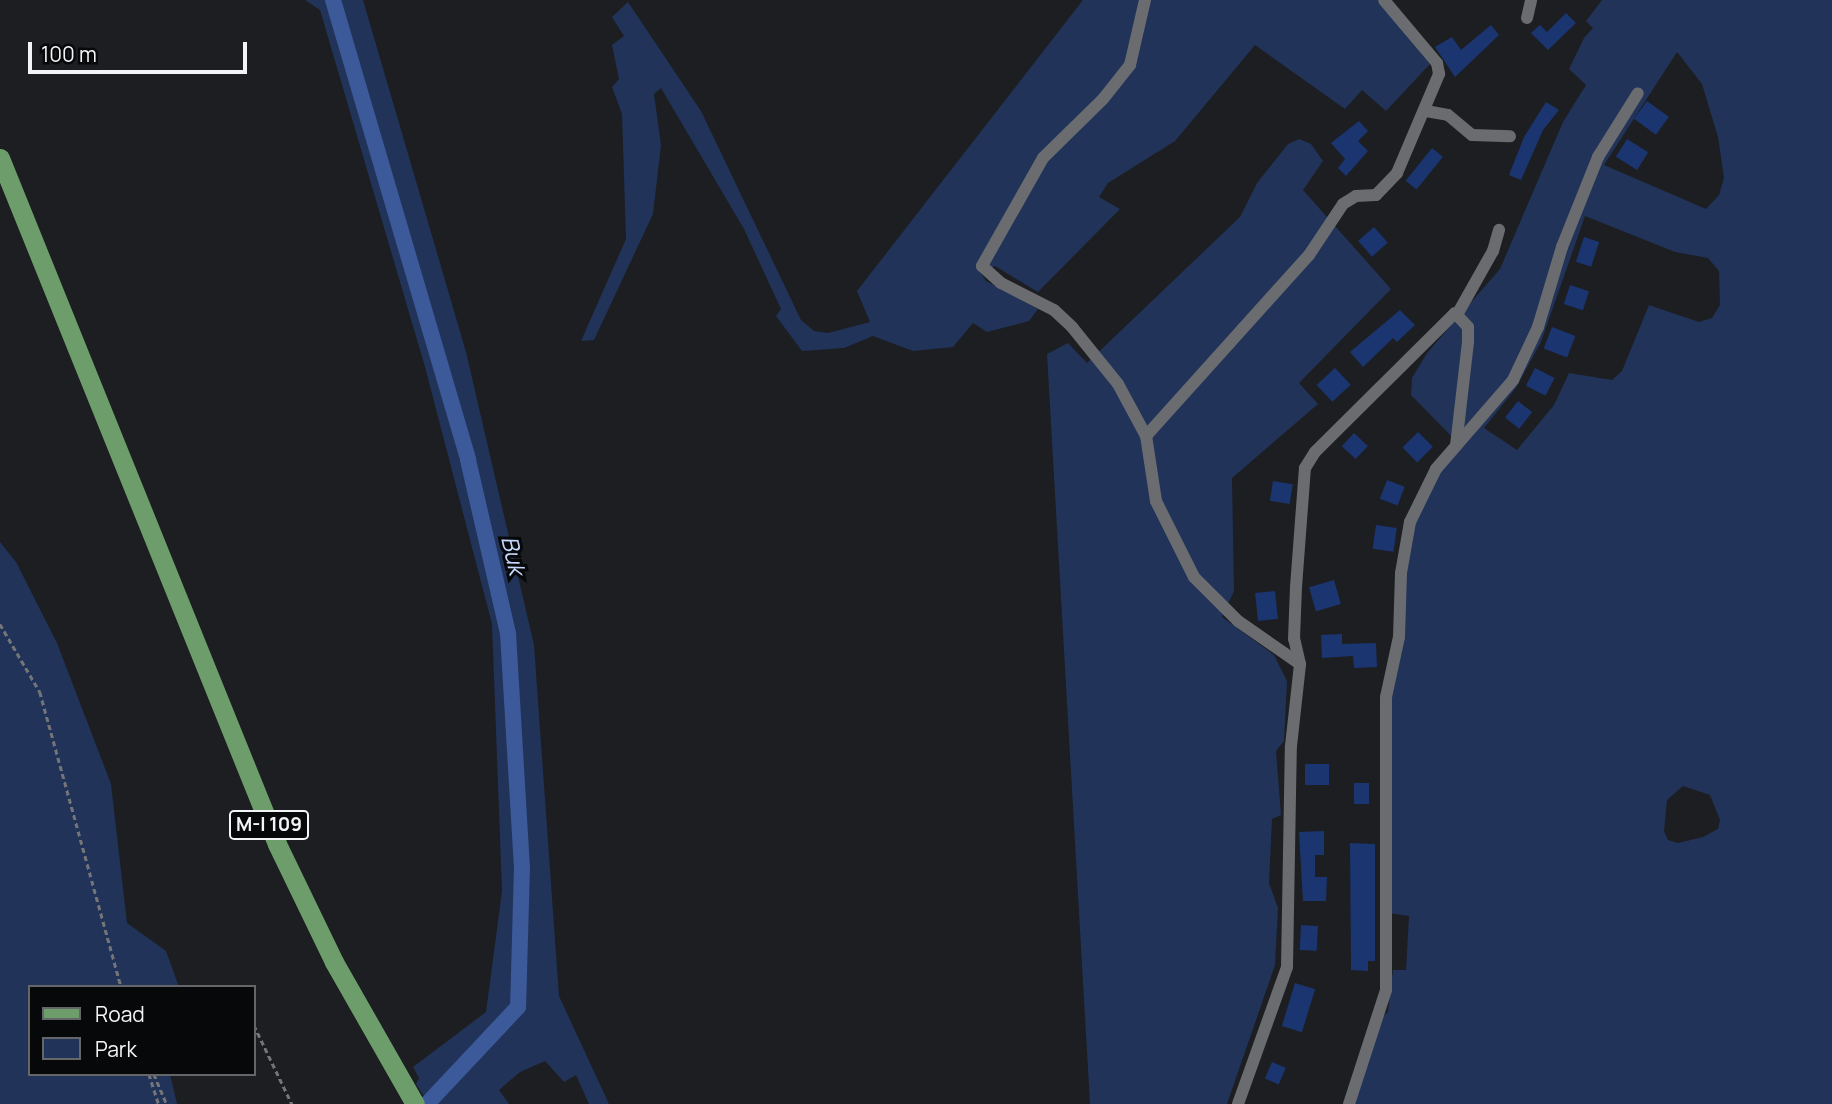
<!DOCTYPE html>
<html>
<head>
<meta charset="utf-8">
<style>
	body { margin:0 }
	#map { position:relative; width:1832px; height:1104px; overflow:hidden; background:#1c1e21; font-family:Manrope,sans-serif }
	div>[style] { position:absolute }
	.green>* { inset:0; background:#213359 }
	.canal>* { height:16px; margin:-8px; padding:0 8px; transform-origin:8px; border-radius:8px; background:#3c5a99 }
	.building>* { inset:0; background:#1b3571; transform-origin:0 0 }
	.path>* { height:2.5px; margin-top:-1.25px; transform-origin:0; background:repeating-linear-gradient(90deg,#737578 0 5px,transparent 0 8.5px) }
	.street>* { height:12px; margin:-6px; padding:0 6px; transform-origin:6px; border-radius:6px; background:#6a6c70 }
	.primary>* { height:19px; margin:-9.5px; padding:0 9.5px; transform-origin:9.5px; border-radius:9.5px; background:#6c9d6a }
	span { translate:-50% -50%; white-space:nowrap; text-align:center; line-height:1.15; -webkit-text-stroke:6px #070809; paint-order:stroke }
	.shield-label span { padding:2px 5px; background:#070809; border:2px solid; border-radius:5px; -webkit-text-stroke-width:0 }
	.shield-label { font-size:19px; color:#f3f4f7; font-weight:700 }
	.water-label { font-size:23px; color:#c6d8fd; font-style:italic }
	.legend { position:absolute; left:28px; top:985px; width:228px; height:91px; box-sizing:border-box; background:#070809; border:2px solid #656668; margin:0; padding:9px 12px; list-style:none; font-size:21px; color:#f3f4f7 }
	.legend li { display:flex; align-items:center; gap:14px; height:35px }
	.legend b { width:35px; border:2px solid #656668 }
	.scale { position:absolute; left:28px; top:42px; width:219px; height:32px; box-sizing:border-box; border:4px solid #f3f4f7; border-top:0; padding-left:9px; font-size:21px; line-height:24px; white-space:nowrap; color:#f3f4f7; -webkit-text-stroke:5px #070809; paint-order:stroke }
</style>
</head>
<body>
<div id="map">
	<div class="green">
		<div style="clip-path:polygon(305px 0,363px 0,466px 352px,534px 645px,559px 996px,609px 1104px,589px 1104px,576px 1075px,564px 1082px,545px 1061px,520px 1072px,499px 1090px,509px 1104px,429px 1104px,416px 1084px,419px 1078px,413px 1067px,486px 1012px,502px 891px,492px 624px,425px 367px,320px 10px)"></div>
		<div style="clip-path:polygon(1083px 0,1378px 0,1430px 64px,1386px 111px,1362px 90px,1345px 109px,1255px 45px,1175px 141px,1108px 183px,1099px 197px,1120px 209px,1038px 292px,995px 266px,980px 272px,986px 281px,1038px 309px,1029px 321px,987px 332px,973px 323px,953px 347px,913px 351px,873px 336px,844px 348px,802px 351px,776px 316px,781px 309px,744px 229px,661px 88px,654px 94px,661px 145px,653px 214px,594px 340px,581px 341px,626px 239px,622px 114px,612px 87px,619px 79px,612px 45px,624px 36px,612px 17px,628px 2px,701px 111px,801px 320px,814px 331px,828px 333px,870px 322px,857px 291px)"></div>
		<div style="clip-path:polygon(evenodd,1602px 0,1832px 0,1832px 1104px,1354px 1104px,1381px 1018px,1388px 1012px,1393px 970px,1406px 970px,1409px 916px,1389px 913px,1391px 701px,1405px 575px,1415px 523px,1439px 472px,1462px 447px,1411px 395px,1412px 378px,1427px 353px,1500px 269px,1563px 122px,1586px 85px,1569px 69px,1584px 38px,1593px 28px,1586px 21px,1602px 0,1677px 52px,1702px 84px,1718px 137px,1724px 178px,1719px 195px,1706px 209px,1604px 165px,1677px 52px,1602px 0,1585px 216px,1675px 252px,1708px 258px,1719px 271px,1720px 305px,1712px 318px,1699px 322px,1649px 305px,1622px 371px,1612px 380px,1569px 373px,1554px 405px,1517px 450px,1484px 428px,1516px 388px,1541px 342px,1585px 216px,1602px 0,1683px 786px,1710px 795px,1720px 820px,1718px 829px,1703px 837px,1678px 843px,1668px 840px,1664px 831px,1667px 800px,1683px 786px)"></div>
		<div style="clip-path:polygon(1299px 139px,1311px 144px,1323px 161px,1303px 190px,1391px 289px,1299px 383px,1318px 404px,1232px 478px,1234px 591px,1222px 617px,1274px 655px,1287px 681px,1284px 741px,1276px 751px,1281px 815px,1272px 819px,1269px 883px,1278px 908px,1275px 965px,1227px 1104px,1090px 1104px,1047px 354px,1068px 343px,1087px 363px,1240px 217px,1257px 183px,1288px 144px)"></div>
		<div style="clip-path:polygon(0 542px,16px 562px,57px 643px,111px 784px,127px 923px,166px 951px,179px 987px,30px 987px,30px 1074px,170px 1074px,177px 1104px,0 1104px)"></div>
	</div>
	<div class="canal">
		<div style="left:333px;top:0;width:479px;rotate:73.6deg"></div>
		<div style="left:468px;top:460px;width:178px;rotate:77deg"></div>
		<div style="left:508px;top:633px;width:233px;rotate:86.6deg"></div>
		<div style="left:522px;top:866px;width:141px;rotate:91.6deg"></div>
		<div style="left:518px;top:1007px;width:133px;rotate:133.2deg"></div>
	</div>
	<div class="building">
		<div style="clip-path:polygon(1566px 13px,1576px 23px,1548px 50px,1531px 33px,1540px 25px,1547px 32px)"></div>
		<div style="clip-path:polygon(1491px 25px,1499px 35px,1455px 77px,1435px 47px,1452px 37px,1461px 50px)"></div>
		<div style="left:1647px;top:101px;width:27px;height:22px;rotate:36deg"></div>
		<div style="clip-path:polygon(1546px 102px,1559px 110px,1543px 130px,1521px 180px,1509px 175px,1524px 137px)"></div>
		<div style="clip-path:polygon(1359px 121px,1368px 131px,1358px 141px,1368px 151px,1346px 176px,1338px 168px,1345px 159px,1331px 143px)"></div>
		<div style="left:1627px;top:139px;width:25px;height:21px;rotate:32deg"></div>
		<div style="left:1432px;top:148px;width:14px;height:42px;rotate:39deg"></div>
		<div style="left:1374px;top:227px;width:21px;height:21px;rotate:49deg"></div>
		<div style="left:1584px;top:237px;width:16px;height:26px;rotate:18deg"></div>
		<div style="left:1570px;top:285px;width:20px;height:20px;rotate:18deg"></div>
		<div style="clip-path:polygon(1400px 310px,1415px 325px,1397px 342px,1393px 338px,1363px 367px,1350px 352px)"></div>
		<div style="left:1552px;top:327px;width:25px;height:23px;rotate:21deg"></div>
		<div style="left:1335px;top:368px;width:23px;height:25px;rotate:47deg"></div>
		<div style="left:1535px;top:368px;width:22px;height:20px;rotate:27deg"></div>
		<div style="left:1518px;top:401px;width:18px;height:21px;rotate:38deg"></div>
		<div style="left:1418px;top:432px;width:21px;height:22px;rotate:45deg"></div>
		<div style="left:1354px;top:433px;width:19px;height:18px;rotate:43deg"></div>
		<div style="left:1387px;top:480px;width:19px;height:20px;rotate:21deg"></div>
		<div style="left:1273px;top:481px;width:20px;height:20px;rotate:9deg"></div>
		<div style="left:1376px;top:525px;width:21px;height:24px;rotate:8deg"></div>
		<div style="left:1334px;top:580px;width:25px;height:26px;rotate:74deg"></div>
		<div style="left:1275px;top:591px;width:28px;height:20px;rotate:84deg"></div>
		<div style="clip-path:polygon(1342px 634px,1342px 644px,1376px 643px,1377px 667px,1354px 668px,1353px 656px,1322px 658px,1321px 635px)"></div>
		<div style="left:1305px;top:764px;width:24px;height:21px"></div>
		<div style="left:1354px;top:783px;width:15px;height:21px"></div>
		<div style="clip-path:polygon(1324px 831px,1324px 855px,1315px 855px,1315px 877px,1327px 877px,1326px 901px,1303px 901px,1299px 832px)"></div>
		<div style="clip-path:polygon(1350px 843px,1375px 844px,1375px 961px,1368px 961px,1368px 971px,1351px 970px)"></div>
		<div style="left:1301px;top:925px;width:17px;height:25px;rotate:3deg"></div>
		<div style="left:1295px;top:983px;width:21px;height:45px;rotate:17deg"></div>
		<div style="left:1272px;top:1062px;width:15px;height:18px;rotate:23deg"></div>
	</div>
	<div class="path">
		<div style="left:0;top:624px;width:79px;rotate:59.5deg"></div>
		<div style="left:40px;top:692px;width:306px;rotate:74.6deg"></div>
		<div style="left:254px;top:1025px;width:88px;rotate:64.3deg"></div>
		<div style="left:149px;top:1074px;width:32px;rotate:72deg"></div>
		<div style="left:154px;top:1074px;width:33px;rotate:67deg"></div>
	</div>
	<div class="street">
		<div style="left:1145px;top:0;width:67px;rotate:103deg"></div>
		<div style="left:1130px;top:65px;width:43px;rotate:128.5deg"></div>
		<div style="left:1103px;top:99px;width:84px;rotate:135.5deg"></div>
		<div style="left:1043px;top:158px;width:124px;rotate:119.5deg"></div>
		<div style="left:982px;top:266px;width:25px;rotate:42deg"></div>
		<div style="left:1001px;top:283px;width:59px;rotate:27deg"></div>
		<div style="left:1054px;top:310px;width:25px;rotate:43deg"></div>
		<div style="left:1072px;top:327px;width:73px;rotate:51.1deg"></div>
		<div style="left:1118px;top:384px;width:59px;rotate:61.7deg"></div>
		<div style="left:1527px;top:18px;width:18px;rotate:-77deg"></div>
		<div style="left:1426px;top:111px;width:22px;rotate:10deg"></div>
		<div style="left:1448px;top:115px;width:31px;rotate:40deg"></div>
		<div style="left:1472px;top:135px;width:38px;rotate:2deg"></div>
		<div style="left:1458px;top:313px;width:71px;rotate:-60.6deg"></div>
		<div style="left:1493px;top:251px;width:22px;rotate:-74deg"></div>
		<div style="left:1300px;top:664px;width:26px;rotate:-103deg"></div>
		<div style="left:1294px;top:639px;width:52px;rotate:-87.8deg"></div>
		<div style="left:1296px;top:587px;width:119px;rotate:-85.7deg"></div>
		<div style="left:1305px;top:468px;width:19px;rotate:-58deg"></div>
		<div style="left:1315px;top:452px;width:197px;rotate:-44.8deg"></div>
		<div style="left:1455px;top:313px;width:19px;rotate:47deg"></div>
		<div style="left:1468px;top:327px;width:15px;rotate:90deg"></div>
		<div style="left:1468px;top:342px;width:104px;rotate:96.6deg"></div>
		<div style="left:1238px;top:1104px;width:145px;rotate:-70.3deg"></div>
		<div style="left:1287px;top:967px;width:221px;rotate:-89deg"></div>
		<div style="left:1291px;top:746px;width:82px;rotate:-83.7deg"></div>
		<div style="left:1300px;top:664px;width:75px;rotate:-145.3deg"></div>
		<div style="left:1238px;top:621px;width:62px;rotate:-135deg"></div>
		<div style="left:1194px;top:577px;width:85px;rotate:-116.6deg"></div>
		<div style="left:1156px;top:501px;width:66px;rotate:-98.7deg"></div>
		<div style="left:1146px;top:436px;width:244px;rotate:-48deg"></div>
		<div style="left:1309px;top:255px;width:61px;rotate:-56.3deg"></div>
		<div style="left:1343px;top:204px;width:15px;rotate:-32deg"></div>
		<div style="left:1356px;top:196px;width:20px;rotate:-3deg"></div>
		<div style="left:1376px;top:195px;width:30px;rotate:-46deg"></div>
		<div style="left:1397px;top:173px;width:108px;rotate:-67deg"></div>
		<div style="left:1439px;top:74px;width:11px;rotate:-100deg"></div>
		<div style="left:1437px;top:63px;width:82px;rotate:-130.1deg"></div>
		<div style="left:1349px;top:1104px;width:120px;rotate:-72deg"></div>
		<div style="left:1386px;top:990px;width:293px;rotate:-90deg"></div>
		<div style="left:1386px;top:697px;width:61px;rotate:-77.8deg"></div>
		<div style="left:1399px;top:637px;width:64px;rotate:-88.2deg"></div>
		<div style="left:1401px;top:573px;width:52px;rotate:-80deg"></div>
		<div style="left:1410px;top:522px;width:59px;rotate:-63.9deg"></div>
		<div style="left:1436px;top:469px;width:118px;rotate:-49.1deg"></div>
		<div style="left:1513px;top:380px;width:59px;rotate:-64.7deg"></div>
		<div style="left:1538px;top:327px;width:84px;rotate:-73.3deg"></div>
		<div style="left:1562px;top:247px;width:97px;rotate:-68.2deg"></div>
		<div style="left:1598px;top:157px;width:75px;rotate:-58deg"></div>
	</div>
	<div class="primary">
		<div style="left:0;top:158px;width:740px;rotate:68.01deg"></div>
		<div style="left:277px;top:844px;width:131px;rotate:64.2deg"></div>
		<div style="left:334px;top:962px;width:163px;rotate:60.3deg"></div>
	</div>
	<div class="shield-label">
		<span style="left:269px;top:825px">M-I 109</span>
	</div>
	<div class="water-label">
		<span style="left:514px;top:555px;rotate:77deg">Buk</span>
	</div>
	<ul class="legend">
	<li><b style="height:9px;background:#6c9d6a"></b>Road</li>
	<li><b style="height:19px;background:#213359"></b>Park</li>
	</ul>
	<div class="scale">100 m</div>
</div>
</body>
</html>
